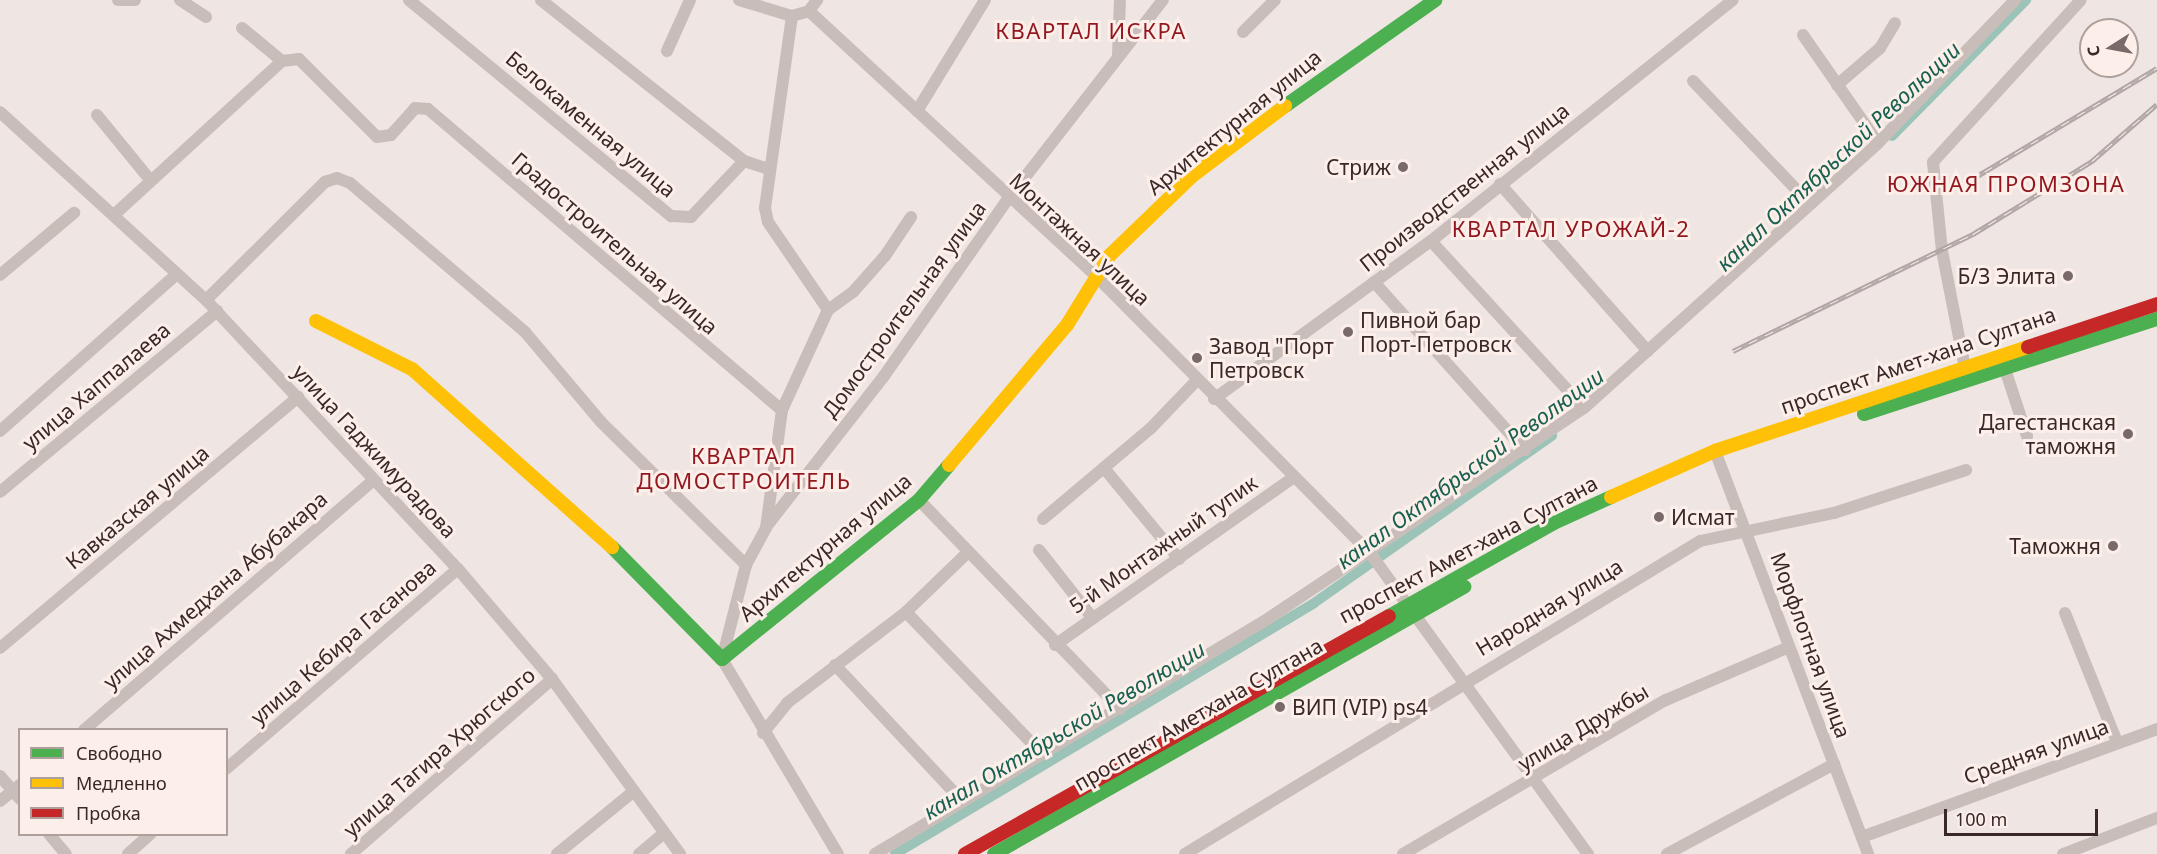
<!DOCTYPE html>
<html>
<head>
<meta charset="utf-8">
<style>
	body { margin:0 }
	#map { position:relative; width:2157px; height:854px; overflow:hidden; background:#efe5e2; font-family:"Noto Sans",sans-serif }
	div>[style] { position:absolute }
	.canal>* { height:10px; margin:-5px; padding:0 5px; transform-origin:5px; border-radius:5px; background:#9bc3b8 }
	.street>* { height:12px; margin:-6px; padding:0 6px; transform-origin:6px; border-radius:6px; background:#c9bdba }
	.fast>* { height:14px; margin:-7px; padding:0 7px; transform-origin:7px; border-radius:7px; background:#4caf50 }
	.slow>* { height:14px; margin:-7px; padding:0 7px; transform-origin:7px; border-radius:7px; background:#ffc107 }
	.jam>* { height:14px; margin:-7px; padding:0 7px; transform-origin:7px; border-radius:7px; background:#c62828 }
	.rail>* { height:5px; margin-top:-2.5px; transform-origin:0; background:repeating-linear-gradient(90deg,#fceee9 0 9px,#b0a6a5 0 18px); box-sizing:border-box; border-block:2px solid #b0a6a5 }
	.dots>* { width:16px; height:16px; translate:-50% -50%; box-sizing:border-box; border:3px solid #fceee9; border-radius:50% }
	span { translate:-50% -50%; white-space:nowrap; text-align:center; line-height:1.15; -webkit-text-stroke:6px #fceee9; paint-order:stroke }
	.street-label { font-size:21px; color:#3a2828 }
	.poi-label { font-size:21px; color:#3a2828 }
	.right { translate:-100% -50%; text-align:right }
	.left { translate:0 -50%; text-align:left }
	.neighbourhood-label { font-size:22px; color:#92171e; letter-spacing:1.5px }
	.water-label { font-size:22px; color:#186050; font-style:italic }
	.legend { position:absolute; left:18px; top:728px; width:210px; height:108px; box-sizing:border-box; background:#fceee9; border:2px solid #ae9f9c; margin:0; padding:8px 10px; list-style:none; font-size:18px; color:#3a2828 }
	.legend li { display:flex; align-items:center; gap:12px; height:30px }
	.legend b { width:30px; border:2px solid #ae9f9c }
	.north { position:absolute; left:2079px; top:18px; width:60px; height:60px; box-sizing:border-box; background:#fceee9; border:2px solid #ae9f9c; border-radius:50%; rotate:259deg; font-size:16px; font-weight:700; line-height:24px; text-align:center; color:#3a2828 }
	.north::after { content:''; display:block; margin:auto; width:21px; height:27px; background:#796a69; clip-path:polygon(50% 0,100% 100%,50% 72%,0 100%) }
	.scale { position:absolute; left:1944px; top:809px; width:154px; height:27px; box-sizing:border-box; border:3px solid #3a2828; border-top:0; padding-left:8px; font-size:18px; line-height:21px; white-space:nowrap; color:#3a2828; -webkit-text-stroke:4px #fceee9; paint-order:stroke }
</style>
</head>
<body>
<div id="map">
	<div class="canal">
		<div style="left:1892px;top:136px;width:191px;rotate:-45.4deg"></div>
		<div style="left:895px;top:854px;width:488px;rotate:-30.9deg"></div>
		<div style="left:1314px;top:603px;width:291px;rotate:-35.1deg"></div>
	</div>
	<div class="street">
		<div style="left:118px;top:0;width:17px"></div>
		<div style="left:180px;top:0;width:31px;rotate:33deg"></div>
		<div style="left:409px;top:0;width:340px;rotate:39.5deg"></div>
		<div style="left:671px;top:216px;width:20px;rotate:3deg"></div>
		<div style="left:691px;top:217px;width:77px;rotate:-46.6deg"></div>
		<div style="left:541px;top:0;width:259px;rotate:38.4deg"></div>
		<div style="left:744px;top:161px;width:25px;rotate:18deg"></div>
		<div style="left:739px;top:0;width:55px;rotate:16.8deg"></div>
		<div style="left:792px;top:16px;width:18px;rotate:-16deg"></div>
		<div style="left:809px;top:11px;width:392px;rotate:42.7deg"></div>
		<div style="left:1097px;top:277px;width:388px;rotate:45.3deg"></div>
		<div style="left:1370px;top:553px;width:372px;rotate:54.1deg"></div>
		<div style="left:809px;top:11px;width:14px;rotate:-54deg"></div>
		<div style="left:792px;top:16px;width:194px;rotate:98deg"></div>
		<div style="left:765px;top:208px;width:14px;rotate:78deg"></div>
		<div style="left:768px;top:222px;width:107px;rotate:55.7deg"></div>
		<div style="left:828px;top:310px;width:110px;rotate:114.7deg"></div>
		<div style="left:782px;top:410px;width:119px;rotate:97.7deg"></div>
		<div style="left:766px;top:528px;width:42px;rotate:118.4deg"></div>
		<div style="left:746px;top:565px;width:97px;rotate:104.3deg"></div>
		<div style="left:722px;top:659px;width:227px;rotate:59.3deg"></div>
		<div style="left:242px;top:28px;width:52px;rotate:39.5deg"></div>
		<div style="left:1243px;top:32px;width:45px;rotate:-45deg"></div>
		<div style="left:1803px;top:35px;width:131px;rotate:55.2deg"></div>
		<div style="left:667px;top:51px;width:56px;rotate:-65.7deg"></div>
		<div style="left:1118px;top:56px;width:56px;rotate:-88deg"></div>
		<div style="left:1693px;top:81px;width:168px;rotate:46.4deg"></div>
		<div style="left:1837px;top:85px;width:57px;rotate:-40.7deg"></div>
		<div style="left:1880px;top:48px;width:29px;rotate:-59deg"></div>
		<div style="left:917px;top:111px;width:130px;rotate:-58.5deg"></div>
		<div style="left:0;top:112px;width:279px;rotate:42.4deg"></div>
		<div style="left:206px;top:300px;width:369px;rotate:46.9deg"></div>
		<div style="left:458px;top:569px;width:145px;rotate:49.5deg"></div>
		<div style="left:552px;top:679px;width:217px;rotate:53.8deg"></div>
		<div style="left:97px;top:115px;width:85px;rotate:50.7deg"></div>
		<div style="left:1500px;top:184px;width:223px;rotate:48.5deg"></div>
		<div style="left:115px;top:214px;width:226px;rotate:-42.5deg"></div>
		<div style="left:282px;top:61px;width:17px;rotate:-7deg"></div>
		<div style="left:299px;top:59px;width:110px;rotate:45deg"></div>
		<div style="left:377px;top:137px;width:14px;rotate:-8deg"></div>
		<div style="left:391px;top:135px;width:36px;rotate:-48deg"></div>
		<div style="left:415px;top:108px;width:13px;rotate:4deg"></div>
		<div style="left:428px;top:109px;width:465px;rotate:40.4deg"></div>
		<div style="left:1431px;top:241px;width:226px;rotate:47.5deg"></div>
		<div style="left:0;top:275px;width:97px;rotate:-40deg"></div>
		<div style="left:1374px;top:282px;width:226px;rotate:48.1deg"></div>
		<div style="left:206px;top:300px;width:168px;rotate:-44.8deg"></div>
		<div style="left:325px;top:182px;width:13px;rotate:-18deg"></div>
		<div style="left:337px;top:178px;width:14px;rotate:21deg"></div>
		<div style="left:350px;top:183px;width:230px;rotate:40.4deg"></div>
		<div style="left:525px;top:332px;width:118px;rotate:49.8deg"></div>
		<div style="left:601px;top:422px;width:204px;rotate:44.6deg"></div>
		<div style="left:828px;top:310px;width:31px;rotate:-36deg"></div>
		<div style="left:853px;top:292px;width:48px;rotate:-48.4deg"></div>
		<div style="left:885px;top:256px;width:47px;rotate:-56.3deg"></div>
		<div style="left:2003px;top:363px;width:77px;rotate:71.8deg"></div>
		<div style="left:1966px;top:373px;width:124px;rotate:-101.1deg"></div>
		<div style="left:1942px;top:251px;width:89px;rotate:-95.8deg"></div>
		<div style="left:1933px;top:162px;width:219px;rotate:-47.6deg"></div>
		<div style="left:1214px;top:399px;width:268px;rotate:-36.1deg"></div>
		<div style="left:1431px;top:241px;width:386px;rotate:-38.6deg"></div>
		<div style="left:0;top:431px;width:235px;rotate:-41.6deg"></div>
		<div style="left:1715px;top:451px;width:431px;rotate:69.2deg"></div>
		<div style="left:1104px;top:468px;width:118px;rotate:50.5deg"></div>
		<div style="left:0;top:492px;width:283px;rotate:-39.8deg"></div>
		<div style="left:919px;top:500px;width:290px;rotate:46.1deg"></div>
		<div style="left:1043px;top:519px;width:141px;rotate:-40.1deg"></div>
		<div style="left:1151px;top:428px;width:65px;rotate:-46.2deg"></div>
		<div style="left:766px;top:527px;width:192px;rotate:-52deg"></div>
		<div style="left:884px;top:376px;width:216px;rotate:-55deg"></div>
		<div style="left:1008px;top:199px;width:252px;rotate:-52.1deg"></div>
		<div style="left:1039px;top:550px;width:84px;rotate:51.8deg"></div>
		<div style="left:906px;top:612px;width:197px;rotate:46.2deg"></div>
		<div style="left:2065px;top:613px;width:139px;rotate:68deg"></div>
		<div style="left:1055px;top:645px;width:292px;rotate:-35.1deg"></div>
		<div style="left:0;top:648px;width:390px;rotate:-40.1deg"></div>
		<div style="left:835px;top:665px;width:187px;rotate:46.9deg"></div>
		<div style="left:84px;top:730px;width:381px;rotate:-40.8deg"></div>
		<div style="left:763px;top:733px;width:38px;rotate:-51deg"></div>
		<div style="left:787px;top:703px;width:150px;rotate:-37.4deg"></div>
		<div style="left:906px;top:612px;width:83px;rotate:-44deg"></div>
		<div style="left:226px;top:769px;width:306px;rotate:-40.8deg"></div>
		<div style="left:0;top:776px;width:30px;rotate:49deg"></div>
		<div style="left:0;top:801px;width:26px;rotate:-39deg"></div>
		<div style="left:49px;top:834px;width:26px;rotate:50deg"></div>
		<div style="left:1862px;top:837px;width:314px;rotate:-20.1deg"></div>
		<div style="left:128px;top:854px;width:30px;rotate:-42deg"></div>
		<div style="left:351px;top:854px;width:267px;rotate:-41deg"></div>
		<div style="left:557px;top:854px;width:99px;rotate:-39.3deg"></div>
		<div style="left:639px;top:854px;width:33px;rotate:-40deg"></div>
		<div style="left:875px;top:854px;width:452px;rotate:-30.9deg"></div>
		<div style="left:1263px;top:622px;width:386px;rotate:-33.7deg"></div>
		<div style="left:1584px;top:408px;width:396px;rotate:-42deg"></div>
		<div style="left:1878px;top:143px;width:198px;rotate:-46.2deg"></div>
		<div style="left:1185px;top:854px;width:603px;rotate:-31.29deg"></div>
		<div style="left:1700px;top:541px;width:137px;rotate:-11.8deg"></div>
		<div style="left:1834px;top:513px;width:139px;rotate:-18deg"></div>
		<div style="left:1403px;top:854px;width:305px;rotate:-30.4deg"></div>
		<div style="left:1666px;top:700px;width:134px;rotate:-23.3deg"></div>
		<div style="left:1667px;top:854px;width:190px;rotate:-28.3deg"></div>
		<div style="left:2063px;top:854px;width:101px;rotate:-21deg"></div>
	</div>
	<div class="fast">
		<div style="left:1285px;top:106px;width:184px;rotate:-35.2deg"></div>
		<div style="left:1864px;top:414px;width:308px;rotate:-18deg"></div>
		<div style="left:612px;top:547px;width:157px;rotate:45.5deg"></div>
		<div style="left:722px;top:659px;width:253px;rotate:-38.9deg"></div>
		<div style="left:919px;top:500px;width:46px;rotate:-49.4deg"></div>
		<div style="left:1389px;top:616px;width:189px;rotate:-29.4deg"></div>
		<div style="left:1554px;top:523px;width:63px;rotate:-24.5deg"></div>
		<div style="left:994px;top:854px;width:541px;rotate:-29.6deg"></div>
	</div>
	<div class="slow">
		<div style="left:316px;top:321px;width:107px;rotate:26.6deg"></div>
		<div style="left:412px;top:369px;width:268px;rotate:41.7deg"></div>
		<div style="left:949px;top:465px;width:183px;rotate:-49.9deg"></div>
		<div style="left:1067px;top:325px;width:82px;rotate:-58.4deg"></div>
		<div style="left:1110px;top:255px;width:112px;rotate:-43.9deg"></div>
		<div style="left:1191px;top:177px;width:118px;rotate:-37.1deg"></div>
		<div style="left:1611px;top:497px;width:114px;rotate:-23.9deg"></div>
		<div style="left:1715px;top:451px;width:330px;rotate:-18.4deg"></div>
	</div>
	<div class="jam">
		<div style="left:2028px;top:347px;width:136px;rotate:-18.4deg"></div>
		<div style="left:965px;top:854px;width:486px;rotate:-29.3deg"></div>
	</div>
	<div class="rail">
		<div style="left:1969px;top:181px;width:219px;rotate:-31deg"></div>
		<div style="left:1733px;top:351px;width:267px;rotate:-26deg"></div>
		<div style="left:1973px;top:234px;width:140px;rotate:-31.5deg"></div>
		<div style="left:2092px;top:161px;width:86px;rotate:-41.2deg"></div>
	</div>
	<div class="dots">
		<div style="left:1403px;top:167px;background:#796a69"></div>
		<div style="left:2068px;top:276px;background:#796a69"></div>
		<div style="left:1348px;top:332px;background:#796a69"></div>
		<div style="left:1197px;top:358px;background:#796a69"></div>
		<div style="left:2128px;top:434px;background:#796a69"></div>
		<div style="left:1659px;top:517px;background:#796a69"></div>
		<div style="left:2113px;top:546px;background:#796a69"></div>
		<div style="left:1280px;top:707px;background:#796a69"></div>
	</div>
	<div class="street-label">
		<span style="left:1234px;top:122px;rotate:-39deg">Архитектурная улица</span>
		<span style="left:591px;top:124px;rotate:40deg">Белокаменная улица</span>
		<span style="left:1464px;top:187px;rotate:-38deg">Производственная улица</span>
		<span style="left:1080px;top:239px;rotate:43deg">Монтажная улица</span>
		<span style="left:615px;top:243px;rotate:41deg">Градостроительная улица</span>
		<span style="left:904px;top:309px;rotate:-54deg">Домостроительная улица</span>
		<span style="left:1918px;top:360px;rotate:-19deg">проспект Амет-хана Султана</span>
		<span style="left:96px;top:386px;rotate:-40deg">улица Хаппалаева</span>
		<span style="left:375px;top:451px;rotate:47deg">улица Гаджимурадова</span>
		<span style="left:137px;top:507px;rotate:-40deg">Кавказская улица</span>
		<span style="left:1163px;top:544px;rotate:-35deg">5-й Монтажный тупик</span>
		<span style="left:825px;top:547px;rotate:-40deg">Архитектурная улица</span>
		<span style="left:1468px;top:549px;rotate:-28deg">проспект Амет-хана Султана</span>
		<span style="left:215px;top:590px;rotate:-41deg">улица Ахмедхана Абубакара</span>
		<span style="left:1549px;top:607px;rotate:-31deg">Народная улица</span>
		<span style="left:343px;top:642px;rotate:-41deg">улица Кебира Гасанова</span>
		<span style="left:1811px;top:645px;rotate:70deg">Морфлотная улица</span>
		<span style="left:1198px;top:714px;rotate:-30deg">проспект Аметхана Султана</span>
		<span style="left:1583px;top:727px;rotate:-31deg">улица Дружбы</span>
		<span style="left:2036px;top:751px;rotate:-20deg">Средняя улица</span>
		<span style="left:439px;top:752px;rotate:-41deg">улица Тагира Хрюгского</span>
	</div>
	<div class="poi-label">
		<span class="right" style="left:1391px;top:167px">Стриж</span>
		<span class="right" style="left:2056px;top:276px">Б/З Элита</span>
		<span class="left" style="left:1360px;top:332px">Пивной бар<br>Порт-Петровск</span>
		<span class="left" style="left:1209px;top:358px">Завод "Порт<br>Петровск</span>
		<span class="right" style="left:2116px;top:434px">Дагестанская<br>таможня</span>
		<span class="left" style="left:1671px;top:517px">Исмат</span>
		<span class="right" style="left:2101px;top:546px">Таможня</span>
		<span class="left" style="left:1292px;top:707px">ВИП (VIP) ps4</span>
	</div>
	<div class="neighbourhood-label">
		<span style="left:1091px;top:31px">КВАРТАЛ ИСКРА</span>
		<span style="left:2006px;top:184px">ЮЖНАЯ ПРОМЗОНА</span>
		<span style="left:1571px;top:229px">КВАРТАЛ УРОЖАЙ-2</span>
		<span style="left:744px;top:468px">КВАРТАЛ<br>ДОМОСТРОИТЕЛЬ</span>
	</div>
	<div class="water-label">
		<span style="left:1838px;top:156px;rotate:-43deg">канал Октябрьской Революции</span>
		<span style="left:1470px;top:468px;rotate:-36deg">канал Октябрьской Революции</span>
		<span style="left:1064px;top:730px;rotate:-31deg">канал Октябрьской Революции</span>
	</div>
	<ul class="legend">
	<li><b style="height:8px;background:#4caf50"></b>Свободно</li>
	<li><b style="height:8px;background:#ffc107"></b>Медленно</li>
	<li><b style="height:8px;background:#c62828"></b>Пробка</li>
	</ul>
	<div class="north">С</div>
	<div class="scale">100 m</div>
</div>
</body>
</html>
